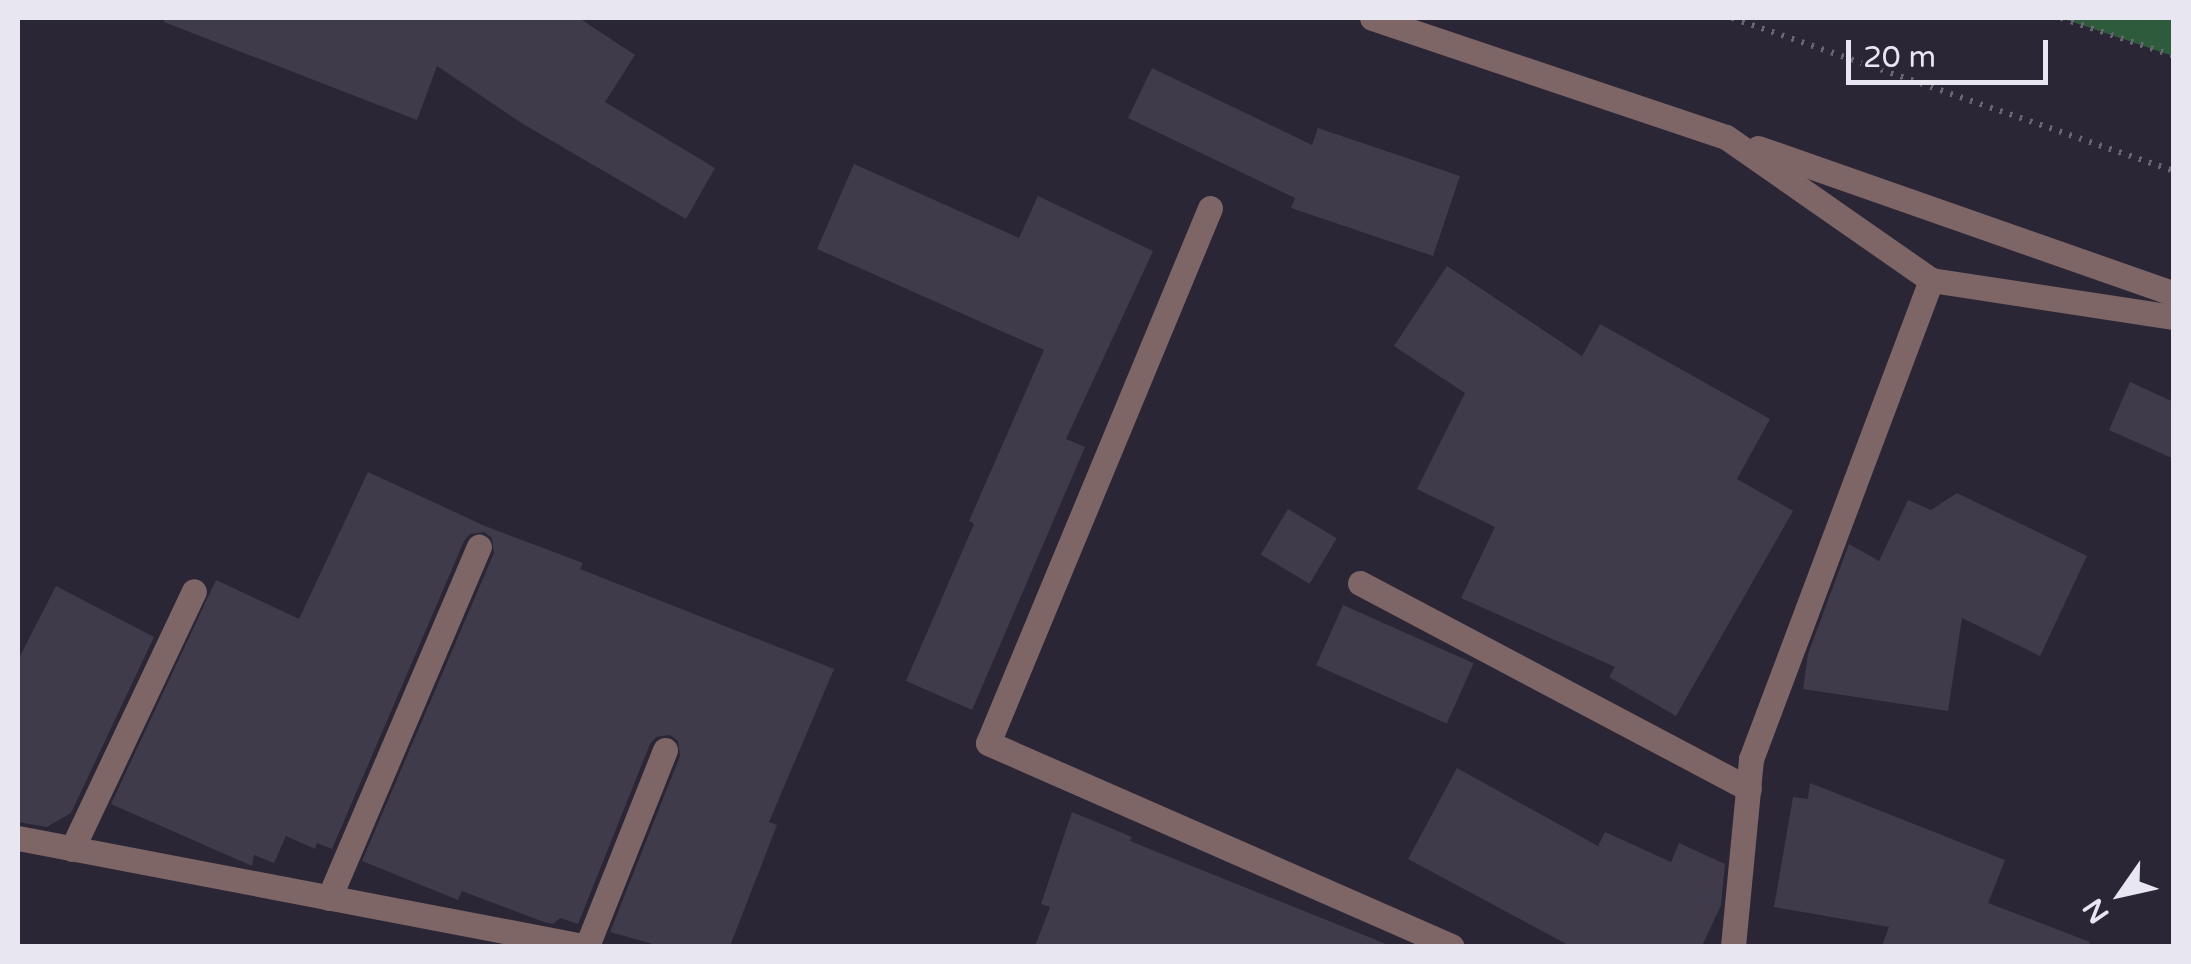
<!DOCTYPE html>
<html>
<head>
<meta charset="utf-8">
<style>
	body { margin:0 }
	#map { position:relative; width:2191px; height:964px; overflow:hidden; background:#2a2635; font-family:"Varela Round",sans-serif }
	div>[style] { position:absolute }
	.green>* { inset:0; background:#2f5b3d }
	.building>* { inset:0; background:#3f3b4b; transform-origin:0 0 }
	.path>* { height:6px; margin-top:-3px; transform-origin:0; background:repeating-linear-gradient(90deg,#696573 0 2.5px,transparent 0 10.5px) }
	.lane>* { height:25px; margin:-12.5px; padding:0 12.5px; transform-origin:12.5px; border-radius:12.5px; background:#7e6566 }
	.street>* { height:25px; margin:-12.5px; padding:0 12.5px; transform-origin:12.5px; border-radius:12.5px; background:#7e6566 }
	span { translate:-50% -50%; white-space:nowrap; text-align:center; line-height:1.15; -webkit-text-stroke:8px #2a2635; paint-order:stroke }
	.frame { position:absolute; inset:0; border:20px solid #e8e6f0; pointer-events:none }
	.north { position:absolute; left:2071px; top:844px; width:100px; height:100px; -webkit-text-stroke:8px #2a2635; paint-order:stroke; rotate:236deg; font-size:28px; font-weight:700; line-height:40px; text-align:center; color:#e8e6f0 }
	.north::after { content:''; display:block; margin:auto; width:35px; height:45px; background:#e8e6f0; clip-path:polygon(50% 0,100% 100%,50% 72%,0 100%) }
	.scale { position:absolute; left:1846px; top:40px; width:202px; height:45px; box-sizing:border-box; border:5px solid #e8e6f0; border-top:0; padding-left:12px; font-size:30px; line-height:35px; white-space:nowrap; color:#e8e6f0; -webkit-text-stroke:8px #2a2635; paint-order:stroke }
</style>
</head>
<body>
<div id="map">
	<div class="green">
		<div style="clip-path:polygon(2061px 18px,2173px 18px,2173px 56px)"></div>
	</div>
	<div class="building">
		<div style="clip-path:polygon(165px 18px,579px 18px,635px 55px,605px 102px,715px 168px,686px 219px,523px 124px,437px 66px,417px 120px,164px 22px)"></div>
		<div style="clip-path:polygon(1152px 68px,1312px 145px,1318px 128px,1460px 176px,1433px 256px,1291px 208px,1295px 198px,1128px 118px)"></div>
		<div style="clip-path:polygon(854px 164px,1019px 238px,1038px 196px,1153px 251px,1066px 439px,1085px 447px,972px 710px,906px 681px,974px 524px,969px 521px,1044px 350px,817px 249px)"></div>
		<div style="clip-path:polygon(1447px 266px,1582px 356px,1600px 324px,1770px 419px,1737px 479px,1793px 511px,1676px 716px,1609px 677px,1615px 667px,1461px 598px,1495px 527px,1417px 489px,1465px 393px,1394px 346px)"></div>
		<div style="clip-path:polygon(2130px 382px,2174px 402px,2174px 459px,2109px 430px)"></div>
		<div style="clip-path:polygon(368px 472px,485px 526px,583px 563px,580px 569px,834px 669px,769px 822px,777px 825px,730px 946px,660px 946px,610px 932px,680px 756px,678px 741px,670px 735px,656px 737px,650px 744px,578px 924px,560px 918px,553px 924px,544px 922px,462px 891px,458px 900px,362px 861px,494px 553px,492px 538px,484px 532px,470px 534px,464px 541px,332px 849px,317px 843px,315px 849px,286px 836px,274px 863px,254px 855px,252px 866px,111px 804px,216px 580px,299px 619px)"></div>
		<div style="clip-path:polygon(1957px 493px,2087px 556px,2040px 656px,1962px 618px,1948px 711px,1803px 689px,1808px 654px,1849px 544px,1879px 561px,1908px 500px,1931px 510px)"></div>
		<div style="left:1288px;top:509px;width:57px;height:53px;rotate:31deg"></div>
		<div style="clip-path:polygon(56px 586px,154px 637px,71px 813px,47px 827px,18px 822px,18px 660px)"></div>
		<div style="left:1343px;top:605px;width:143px;height:66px;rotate:24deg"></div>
		<div style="clip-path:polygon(1457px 768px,1598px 846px,1605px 832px,1671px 862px,1679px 843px,1725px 864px,1721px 905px,1702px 946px,1570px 946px,1408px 859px)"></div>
		<div style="clip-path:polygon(1810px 783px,2005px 860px,1988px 903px,2090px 942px,2089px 946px,1882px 946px,1889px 927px,1774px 907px,1793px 797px,1808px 799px)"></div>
		<div style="clip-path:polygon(1072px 812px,1132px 837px,1130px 841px,1391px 946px,1035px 946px,1050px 907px,1041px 904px)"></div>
	</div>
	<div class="path">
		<div style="left:1732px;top:18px;width:468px;rotate:19.1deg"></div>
		<div style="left:2061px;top:18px;width:119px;rotate:18.6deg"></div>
	</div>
	<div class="lane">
		<div style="left:72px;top:849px;width:285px;rotate:-64.7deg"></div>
		<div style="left:329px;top:898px;width:382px;rotate:-66.9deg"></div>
		<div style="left:587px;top:946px;width:211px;rotate:-68.3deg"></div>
	</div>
	<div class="street">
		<div style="left:1372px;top:18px;width:373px;rotate:18.6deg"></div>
		<div style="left:1726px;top:137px;width:250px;rotate:34.9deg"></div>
		<div style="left:1931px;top:280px;width:246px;rotate:8.7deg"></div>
		<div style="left:1758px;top:148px;width:441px;rotate:19.3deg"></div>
		<div style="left:1210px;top:208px;width:579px;rotate:112.54deg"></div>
		<div style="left:988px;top:743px;width:506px;rotate:23.67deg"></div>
		<div style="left:1360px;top:583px;width:440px;rotate:27.9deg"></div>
		<div style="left:18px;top:838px;width:575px;rotate:10.82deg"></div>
		<div style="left:1733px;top:946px;width:188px;rotate:-84.5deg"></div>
		<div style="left:1751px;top:759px;width:512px;rotate:-69.4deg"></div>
	</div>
	<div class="frame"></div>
	<div class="north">N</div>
	<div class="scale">20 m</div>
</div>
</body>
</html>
